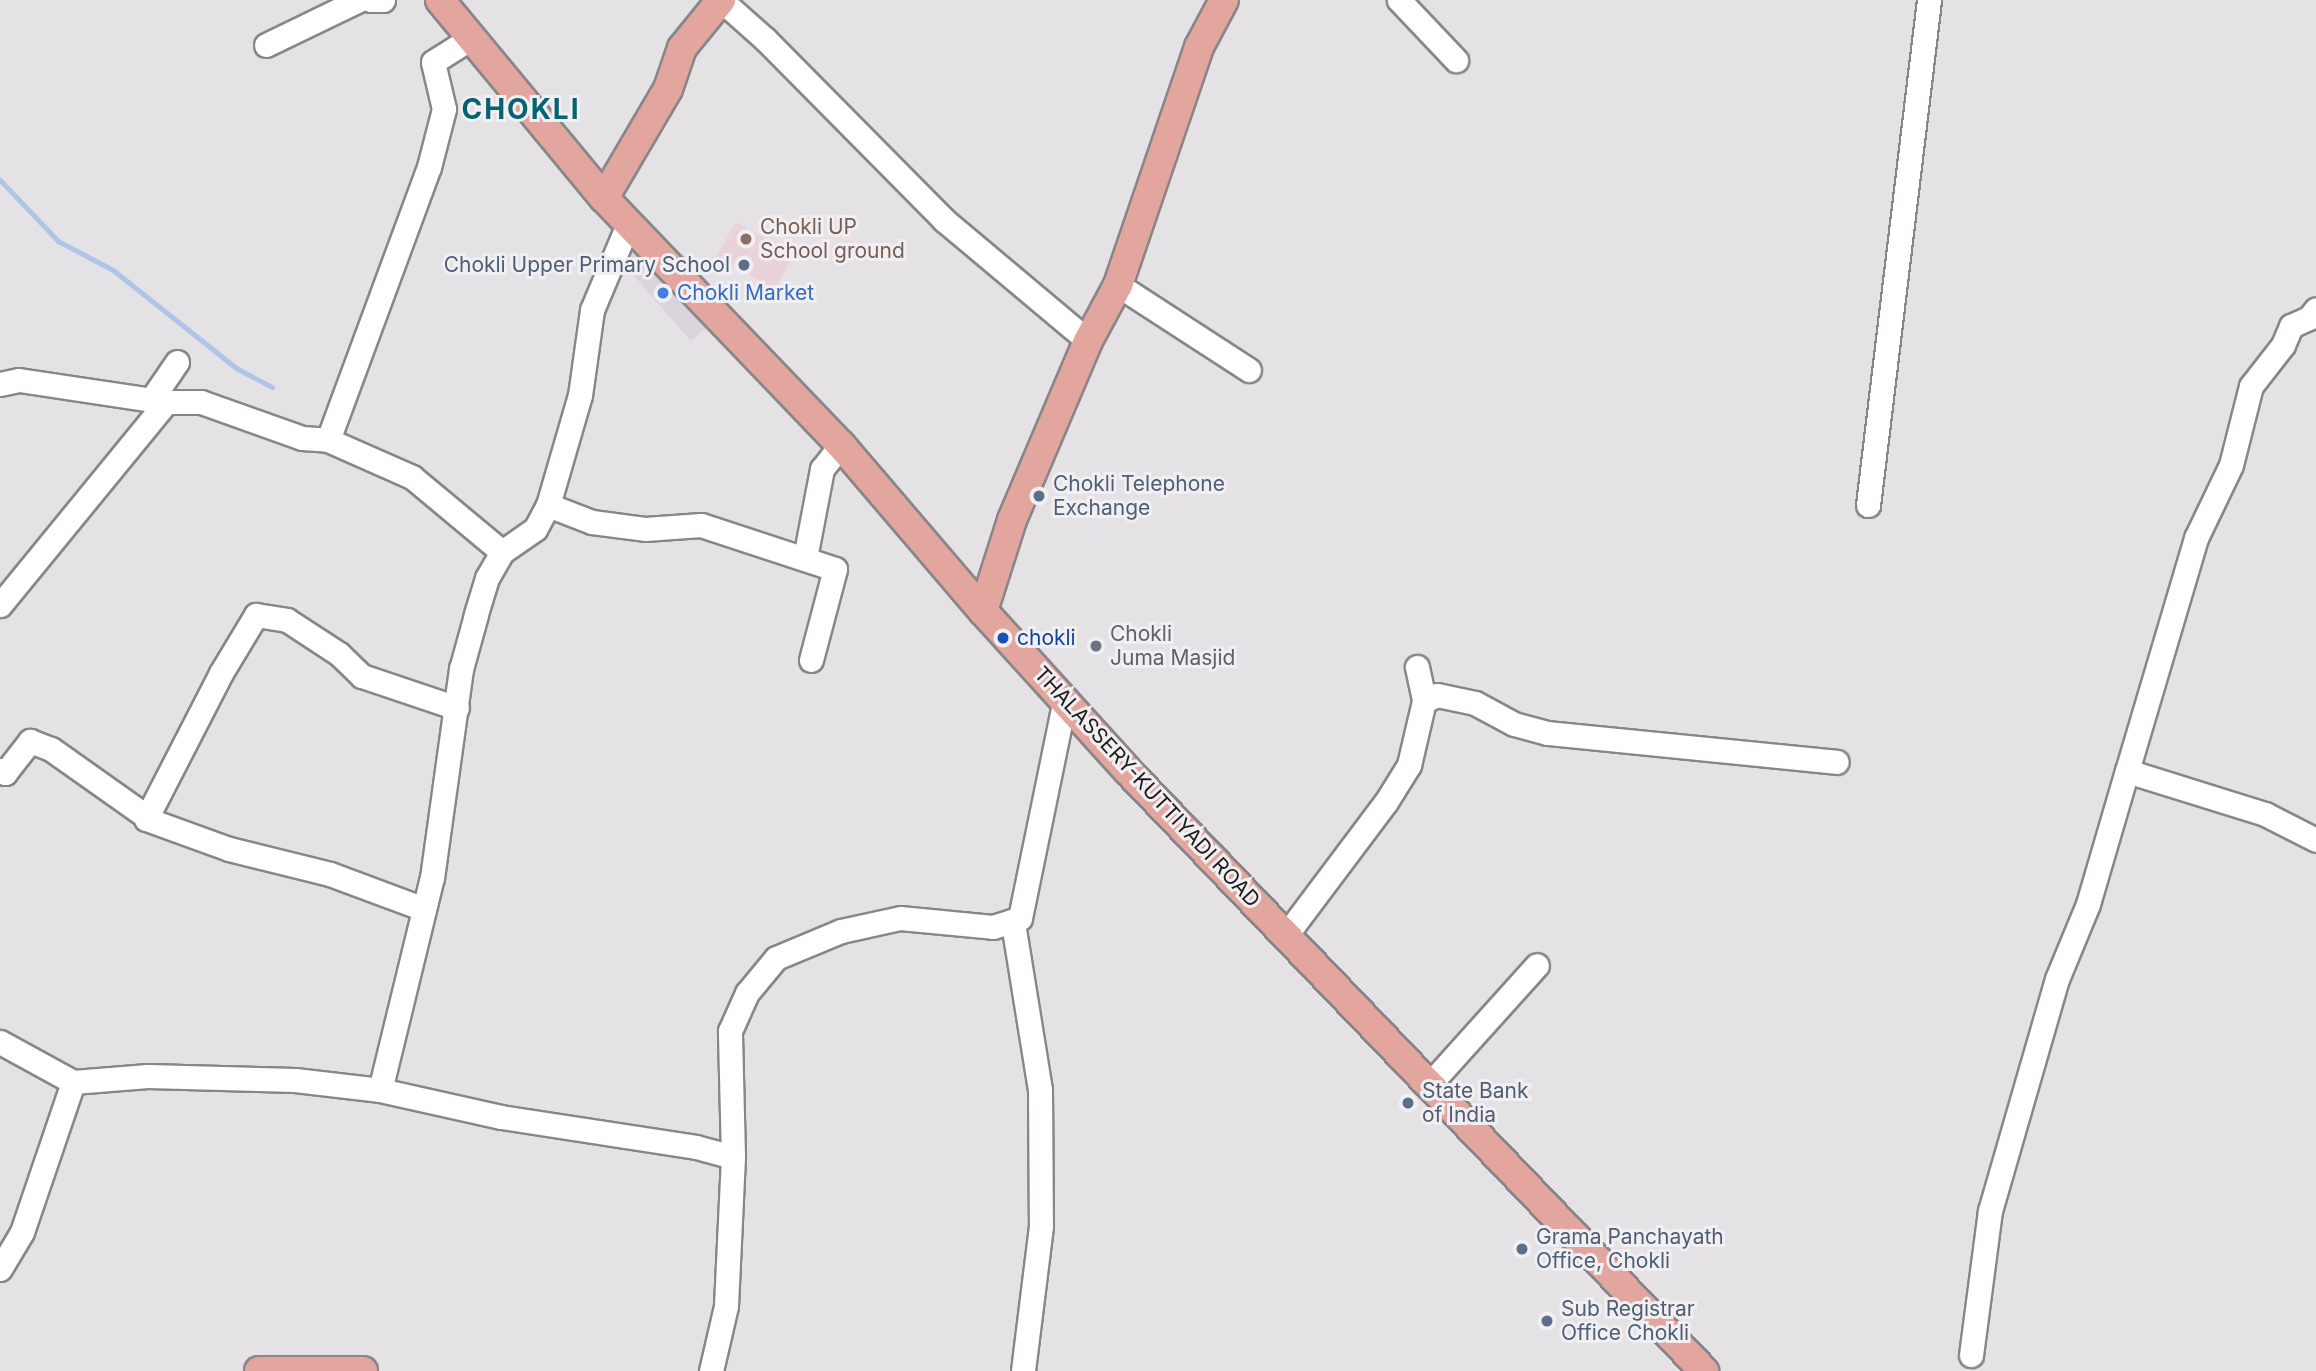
<!DOCTYPE html>
<html>
<head>
<meta charset="utf-8">
<style>
	body { margin:0 }
	#map { position:relative; width:2316px; height:1371px; overflow:hidden; background:#e4e2e5; font-family:Inter,sans-serif }
	div>[style] { position:absolute }
	.built>* { inset:0; background:#dbd4dd; transform-origin:0 0 }
	.education>* { inset:0; background:#ead2db; transform-origin:0 0 }
	.stream>* { height:5px; margin:-2.5px; padding:0 2.5px; transform-origin:2.5px; border-radius:2.5px; background:#b0c4e9 }
	.roads { filter:drop-shadow(2px 0 #888689) drop-shadow(-2px 0 #888689) drop-shadow(0 2px #888689) drop-shadow(0 -2px #888689) }
	.minor>* { height:23px; margin:-11.5px; padding:0 11.5px; transform-origin:11.5px; border-radius:11.5px; background:#fff }
	.major>* { height:28px; margin:-14px; padding:0 14px; transform-origin:14px; border-radius:14px; background:#e3a69e }
	.dots>* { width:19px; height:19px; translate:-50% -50%; box-sizing:border-box; border:4px solid #f2eff2; border-radius:50% }
	span { translate:-50% -50%; white-space:nowrap; text-align:center; line-height:1.15; -webkit-text-stroke:6px #f2eff2; paint-order:stroke }
	.education-label { font-size:21px; color:#785e54 }
	.left { translate:0 -50%; text-align:left }
	.service-label { font-size:21px; color:#4e5e75 }
	.right { translate:-100% -50%; text-align:right }
	.shop-label { font-size:21px; color:#366cbe }
	.worship-label { font-size:21px; color:#5b616d }
	.transit-label { font-size:21px; color:#164399 }
	.street-label { font-size:21px; color:#1e1d1e }
	.district-label { font-size:28px; color:#036373; font-weight:700; letter-spacing:2px }
</style>
</head>
<body>
<div id="map">
	<div class="built">
		<div style="left:635px;top:245px;width:109px;height:21px;rotate:49deg"></div>
	</div>
	<div class="education">
		<div style="left:736px;top:222px;width:67px;height:39px;rotate:30deg"></div>
	</div>
	<div class="stream">
		<div style="left:0;top:180px;width:84px;rotate:46.4deg"></div>
		<div style="left:58px;top:241px;width:62px;rotate:27.8deg"></div>
		<div style="left:113px;top:270px;width:157px;rotate:38.5deg"></div>
		<div style="left:236px;top:368px;width:41px;rotate:27.8deg"></div>
	</div>
	<div class="roads">
		<div class="minor">
			<div style="left:371px;top:0;width:12px"></div>
			<div style="left:721px;top:0;width:59px;rotate:41.6deg"></div>
			<div style="left:765px;top:39px;width:255px;rotate:45.3deg"></div>
			<div style="left:944px;top:220px;width:188px;rotate:40deg"></div>
			<div style="left:1399px;top:0;width:83px;rotate:46.5deg"></div>
			<div style="left:266px;top:45px;width:103px;rotate:-25.8deg"></div>
			<div style="left:629px;top:222px;width:95px;rotate:112.8deg"></div>
			<div style="left:592px;top:310px;width:86px;rotate:98deg"></div>
			<div style="left:580px;top:395px;width:115px;rotate:106.2deg"></div>
			<div style="left:548px;top:505px;width:27px;rotate:118deg"></div>
			<div style="left:535px;top:529px;width:40px;rotate:145.1deg"></div>
			<div style="left:502px;top:552px;width:30px;rotate:120deg"></div>
			<div style="left:487px;top:578px;width:39px;rotate:107deg"></div>
			<div style="left:476px;top:615px;width:56px;rotate:105.5deg"></div>
			<div style="left:461px;top:669px;width:210px;rotate:97.9deg"></div>
			<div style="left:432px;top:877px;width:219px;rotate:103.7deg"></div>
			<div style="left:380px;top:1090px;width:124px;rotate:12.6deg"></div>
			<div style="left:501px;top:1117px;width:197px;rotate:8.7deg"></div>
			<div style="left:696px;top:1147px;width:38px;rotate:15deg"></div>
			<div style="left:733px;top:1157px;width:149px;rotate:92.7deg"></div>
			<div style="left:726px;top:1306px;width:67px;rotate:103deg"></div>
			<div style="left:1118px;top:285px;width:156px;rotate:33deg"></div>
			<div style="left:0;top:384px;width:19px;rotate:-12deg"></div>
			<div style="left:19px;top:380px;width:149px;rotate:8.5deg"></div>
			<div style="left:166px;top:402px;width:35px"></div>
			<div style="left:201px;top:402px;width:107px;rotate:19.6deg"></div>
			<div style="left:302px;top:438px;width:26px;rotate:4deg"></div>
			<div style="left:328px;top:440px;width:291px;rotate:-69.7deg"></div>
			<div style="left:429px;top:167px;width:60px;rotate:-75.5deg"></div>
			<div style="left:444px;top:109px;width:48px;rotate:-103.2deg"></div>
			<div style="left:433px;top:62px;width:45px;rotate:-32.3deg"></div>
			<div style="left:151px;top:400px;width:46px;rotate:-55.6deg"></div>
			<div style="left:328px;top:440px;width:92px;rotate:23.8deg"></div>
			<div style="left:412px;top:477px;width:117px;rotate:39.8deg"></div>
			<div style="left:548px;top:505px;width:47px;rotate:21.1deg"></div>
			<div style="left:592px;top:522px;width:53px;rotate:7.5deg"></div>
			<div style="left:645px;top:529px;width:56px;rotate:-4.1deg"></div>
			<div style="left:701px;top:525px;width:141px;rotate:18.2deg"></div>
			<div style="left:835px;top:569px;width:94px;rotate:104.8deg"></div>
			<div style="left:1868px;top:505px;width:509px;rotate:-83.11deg"></div>
			<div style="left:805px;top:558px;width:91px;rotate:-79.2deg"></div>
			<div style="left:822px;top:469px;width:31px;rotate:-52deg"></div>
			<div style="left:0;top:605px;width:262px;rotate:-50.7deg"></div>
			<div style="left:1417px;top:667px;width:35px;rotate:78deg"></div>
			<div style="left:0;top:770px;width:6px;rotate:31deg"></div>
			<div style="left:5px;top:773px;width:41px;rotate:-52deg"></div>
			<div style="left:30px;top:741px;width:22px;rotate:21deg"></div>
			<div style="left:51px;top:749px;width:118px;rotate:35.3deg"></div>
			<div style="left:2127px;top:771px;width:243px;rotate:-73.5deg"></div>
			<div style="left:2196px;top:538px;width:81px;rotate:-64.4deg"></div>
			<div style="left:2231px;top:465px;width:81px;rotate:-75.8deg"></div>
			<div style="left:2251px;top:386px;width:52px;rotate:-52deg"></div>
			<div style="left:2283px;top:345px;width:21px;rotate:-67deg"></div>
			<div style="left:2291px;top:326px;width:20px;rotate:-24deg"></div>
			<div style="left:2309px;top:318px;width:11px;rotate:-52deg"></div>
			<div style="left:424px;top:909px;width:100px;rotate:-159.6deg"></div>
			<div style="left:330px;top:874px;width:104px;rotate:-166.1deg"></div>
			<div style="left:229px;top:849px;width:88px;rotate:-160.1deg"></div>
			<div style="left:146px;top:819px;width:164px;rotate:-62.8deg"></div>
			<div style="left:221px;top:673px;width:68px;rotate:-58.9deg"></div>
			<div style="left:256px;top:615px;width:31px;rotate:9deg"></div>
			<div style="left:287px;top:620px;width:62px;rotate:33.2deg"></div>
			<div style="left:339px;top:654px;width:32px;rotate:44deg"></div>
			<div style="left:362px;top:676px;width:100px;rotate:18.6deg"></div>
			<div style="left:1013px;top:923px;width:169px;rotate:80.8deg"></div>
			<div style="left:1040px;top:1090px;width:136px;rotate:89.6deg"></div>
			<div style="left:1041px;top:1226px;width:146px;rotate:97.1deg"></div>
			<div style="left:1286px;top:935px;width:166px;rotate:-53.1deg"></div>
			<div style="left:1386px;top:802px;width:44px;rotate:-58.1deg"></div>
			<div style="left:1409px;top:765px;width:66px;rotate:-76.8deg"></div>
			<div style="left:1424px;top:701px;width:14px;rotate:-25deg"></div>
			<div style="left:1437px;top:695px;width:39px;rotate:12deg"></div>
			<div style="left:1475px;top:703px;width:44px;rotate:28.3deg"></div>
			<div style="left:1514px;top:724px;width:35px;rotate:15deg"></div>
			<div style="left:1548px;top:733px;width:290px;rotate:5.7deg"></div>
			<div style="left:0;top:1042px;width:83px;rotate:28.7deg"></div>
			<div style="left:1429px;top:1085px;width:161px;rotate:-48deg"></div>
			<div style="left:733px;top:1157px;width:126px;rotate:-91.4deg"></div>
			<div style="left:730px;top:1031px;width:42px;rotate:-65.9deg"></div>
			<div style="left:747px;top:993px;width:45px;rotate:-50.4deg"></div>
			<div style="left:776px;top:958px;width:70px;rotate:-22.6deg"></div>
			<div style="left:841px;top:931px;width:60px;rotate:-12.4deg"></div>
			<div style="left:900px;top:918px;width:93px;rotate:5.5deg"></div>
			<div style="left:993px;top:927px;width:28px;rotate:-18deg"></div>
			<div style="left:1020px;top:918px;width:224px;rotate:-78.4deg"></div>
			<div style="left:0;top:1269px;width:43px;rotate:-59.3deg"></div>
			<div style="left:22px;top:1232px;width:158px;rotate:-71.2deg"></div>
			<div style="left:73px;top:1082px;width:75px;rotate:-4.6deg"></div>
			<div style="left:148px;top:1076px;width:147px;rotate:1.6deg"></div>
			<div style="left:295px;top:1080px;width:86px;rotate:6.7deg"></div>
			<div style="left:1971px;top:1355px;width:145px;rotate:-82.5deg"></div>
			<div style="left:1990px;top:1211px;width:241px;rotate:-73.9deg"></div>
			<div style="left:2057px;top:979px;width:81px;rotate:-67.5deg"></div>
			<div style="left:2088px;top:904px;width:139px;rotate:-73.7deg"></div>
			<div style="left:2127px;top:771px;width:145px;rotate:17.3deg"></div>
			<div style="left:2265px;top:814px;width:57px;rotate:27deg"></div>
		</div>
		<div class="major">
			<div style="left:440px;top:0;width:257px;rotate:50.4deg"></div>
			<div style="left:604px;top:198px;width:342px;rotate:46.2deg"></div>
			<div style="left:841px;top:445px;width:218px;rotate:49.5deg"></div>
			<div style="left:983px;top:611px;width:216px;rotate:47.8deg"></div>
			<div style="left:1128px;top:771px;width:832px;rotate:46.17deg"></div>
			<div style="left:604px;top:198px;width:126px;rotate:-59.6deg"></div>
			<div style="left:668px;top:89px;width:43px;rotate:-71.1deg"></div>
			<div style="left:682px;top:48px;width:62px;rotate:-50.9deg"></div>
			<div style="left:983px;top:611px;width:96px;rotate:-72.3deg"></div>
			<div style="left:1012px;top:520px;width:194px;rotate:-67deg"></div>
			<div style="left:1088px;top:341px;width:64px;rotate:-61.8deg"></div>
			<div style="left:1118px;top:285px;width:251px;rotate:-71.2deg"></div>
			<div style="left:1199px;top:47px;width:53px;rotate:-62deg"></div>
			<div style="left:259px;top:1371px;width:104px"></div>
		</div>
	</div>
	<div class="dots">
		<div style="left:746px;top:239px;background:#8d6e63"></div>
		<div style="left:744px;top:265px;background:#5c6f8a"></div>
		<div style="left:663px;top:293px;background:#3f7fe0"></div>
		<div style="left:1039px;top:496px;background:#5c6f8a"></div>
		<div style="left:1003px;top:638px;background:#1a4fb4"></div>
		<div style="left:1096px;top:646px;background:#6b7280"></div>
		<div style="left:1408px;top:1103px;background:#5c6f8a"></div>
		<div style="left:1522px;top:1249px;background:#5c6f8a"></div>
		<div style="left:1547px;top:1321px;background:#5c6f8a"></div>
	</div>
	<div class="education-label">
		<span class="left" style="left:760px;top:239px">Chokli UP<br>School ground</span>
	</div>
	<div class="service-label">
		<span class="right" style="left:730px;top:265px">Chokli Upper Primary School</span>
		<span class="left" style="left:1053px;top:496px">Chokli Telephone<br>Exchange</span>
		<span class="left" style="left:1422px;top:1103px">State Bank<br>of India</span>
		<span class="left" style="left:1536px;top:1249px">Grama Panchayath<br>Office, Chokli</span>
		<span class="left" style="left:1561px;top:1321px">Sub Registrar<br>Office Chokli</span>
	</div>
	<div class="shop-label">
		<span class="left" style="left:677px;top:293px">Chokli Market</span>
	</div>
	<div class="worship-label">
		<span class="left" style="left:1110px;top:646px">Chokli<br>Juma Masjid</span>
	</div>
	<div class="transit-label">
		<span class="left" style="left:1017px;top:638px">chokli</span>
	</div>
	<div class="street-label">
		<span style="left:1147px;top:787px;rotate:47deg">THALASSERY-KUTTIYADI ROAD</span>
	</div>
	<div class="district-label">
		<span style="left:521px;top:109px">CHOKLI</span>
	</div>
</div>
</body>
</html>
